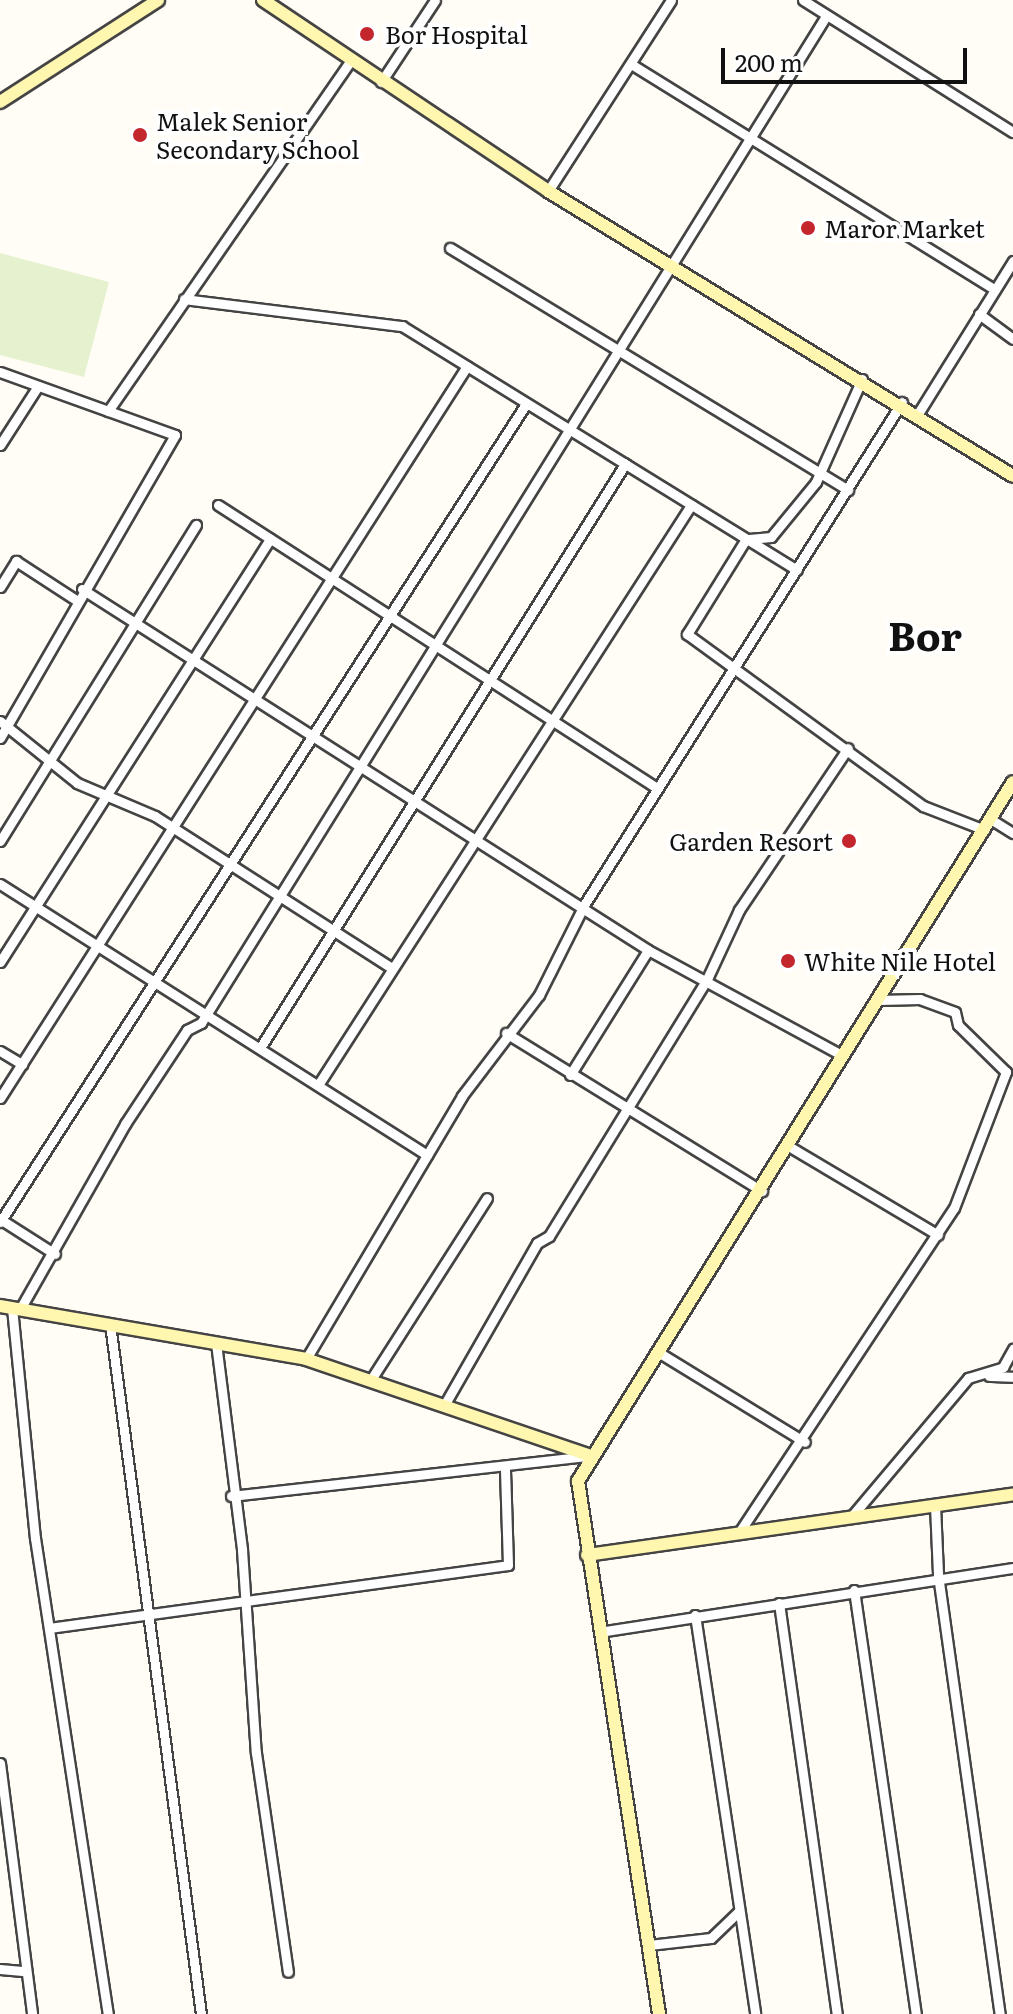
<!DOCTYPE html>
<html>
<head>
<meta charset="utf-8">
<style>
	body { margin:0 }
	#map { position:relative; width:1013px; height:2014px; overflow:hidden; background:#fffdf5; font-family:Literata,serif }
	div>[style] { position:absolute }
	.pitch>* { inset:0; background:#e6f2cf }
	.roads { filter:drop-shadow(2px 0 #444) drop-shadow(-2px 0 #444) drop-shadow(0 2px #444) drop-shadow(0 -2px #444) }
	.street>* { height:9px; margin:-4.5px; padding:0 4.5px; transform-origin:4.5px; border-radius:4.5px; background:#fff }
	.secondary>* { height:12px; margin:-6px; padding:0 6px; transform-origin:6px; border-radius:6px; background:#fff6b0 }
	.dots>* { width:22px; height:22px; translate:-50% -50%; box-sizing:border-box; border:4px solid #fff; border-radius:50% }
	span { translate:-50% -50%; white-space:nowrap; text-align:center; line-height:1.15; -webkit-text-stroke:8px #fff; paint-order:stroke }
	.poi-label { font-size:24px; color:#111 }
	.left { translate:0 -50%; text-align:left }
	.right { translate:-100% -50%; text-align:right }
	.town-label { font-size:40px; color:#111; font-weight:700 }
	.scale { position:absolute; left:721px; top:48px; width:246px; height:36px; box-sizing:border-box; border:4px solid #111; border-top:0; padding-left:10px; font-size:24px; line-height:28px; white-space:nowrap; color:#111; -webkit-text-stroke:6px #fff; paint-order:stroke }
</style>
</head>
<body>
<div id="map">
	<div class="pitch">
		<div style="clip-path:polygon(0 253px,109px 282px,84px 377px,0 355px)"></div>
	</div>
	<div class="roads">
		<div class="street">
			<div style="left:803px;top:0;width:248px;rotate:32.2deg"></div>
			<div style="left:631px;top:64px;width:428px;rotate:31.8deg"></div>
			<div style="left:381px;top:82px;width:98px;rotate:-56.6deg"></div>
			<div style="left:548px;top:191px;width:227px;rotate:-57.2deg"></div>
			<div style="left:450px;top:248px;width:466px;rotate:31.3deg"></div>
			<div style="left:184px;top:299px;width:220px;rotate:7.1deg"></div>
			<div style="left:402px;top:326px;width:464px;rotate:31.7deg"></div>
			<div style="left:979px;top:314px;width:42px;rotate:36.3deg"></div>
			<div style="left:0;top:372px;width:186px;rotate:19.8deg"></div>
			<div style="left:175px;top:435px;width:350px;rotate:120deg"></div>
			<div style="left:862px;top:379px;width:113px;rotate:114.1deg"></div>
			<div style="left:816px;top:482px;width:71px;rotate:129.3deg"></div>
			<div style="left:771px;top:537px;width:25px;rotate:175deg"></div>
			<div style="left:746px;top:539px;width:112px;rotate:121.8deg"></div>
			<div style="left:687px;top:634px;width:292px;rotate:36.1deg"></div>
			<div style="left:923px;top:806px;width:66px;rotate:21.2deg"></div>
			<div style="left:108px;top:411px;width:426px;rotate:-55.3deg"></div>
			<div style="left:919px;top:412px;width:178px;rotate:-58.1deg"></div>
			<div style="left:0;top:445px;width:70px;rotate:-57.2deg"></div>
			<div style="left:218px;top:505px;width:522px;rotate:32.81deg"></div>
			<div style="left:0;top:587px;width:31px;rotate:-58deg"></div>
			<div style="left:16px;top:561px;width:72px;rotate:33deg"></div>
			<div style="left:82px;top:589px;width:671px;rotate:32.53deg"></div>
			<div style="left:648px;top:950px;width:222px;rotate:28.5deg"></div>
			<div style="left:0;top:721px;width:99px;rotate:38.8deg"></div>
			<div style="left:77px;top:783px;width:85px;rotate:22.9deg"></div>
			<div style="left:155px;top:816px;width:282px;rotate:32.7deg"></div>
			<div style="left:992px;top:820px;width:25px;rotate:32deg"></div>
			<div style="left:0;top:841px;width:372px;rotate:-58.2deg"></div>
			<div style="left:0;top:884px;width:506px;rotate:32.4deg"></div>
			<div style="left:0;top:962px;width:502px;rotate:-57.45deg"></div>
			<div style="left:506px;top:1033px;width:301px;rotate:31.7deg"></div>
			<div style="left:260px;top:1048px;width:689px;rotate:-57.99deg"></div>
			<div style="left:0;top:1051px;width:26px;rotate:31deg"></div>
			<div style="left:570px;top:1075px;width:147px;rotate:-58deg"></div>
			<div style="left:318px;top:1085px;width:690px;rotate:-57.25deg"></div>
			<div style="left:0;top:1098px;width:868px;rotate:-57.46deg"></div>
			<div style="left:790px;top:1147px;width:172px;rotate:30.7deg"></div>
			<div style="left:0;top:1219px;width:65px;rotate:32.5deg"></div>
			<div style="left:0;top:1222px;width:973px;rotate:-57.26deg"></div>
			<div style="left:12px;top:1308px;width:231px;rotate:84.3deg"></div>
			<div style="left:35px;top:1538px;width:482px;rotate:81.3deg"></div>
			<div style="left:20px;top:1309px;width:213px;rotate:-60.4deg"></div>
			<div style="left:125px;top:1124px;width:113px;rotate:-56.6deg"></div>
			<div style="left:187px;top:1030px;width:16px;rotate:-27deg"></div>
			<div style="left:201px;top:1023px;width:1185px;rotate:-58.17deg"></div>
			<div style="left:110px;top:1324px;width:696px;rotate:82.49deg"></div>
			<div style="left:216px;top:1343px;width:209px;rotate:82.8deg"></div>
			<div style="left:242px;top:1550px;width:203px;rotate:86.1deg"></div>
			<div style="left:256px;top:1753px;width:221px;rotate:81.7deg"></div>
			<div style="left:658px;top:1352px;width:172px;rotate:31.5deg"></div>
			<div style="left:306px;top:1359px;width:306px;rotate:-59.3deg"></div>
			<div style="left:462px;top:1096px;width:127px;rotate:-52.7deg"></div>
			<div style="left:539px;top:995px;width:101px;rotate:-63.4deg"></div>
			<div style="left:584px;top:905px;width:595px;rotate:-57.7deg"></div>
			<div style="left:989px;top:1376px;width:24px;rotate:2deg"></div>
			<div style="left:370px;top:1381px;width:217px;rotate:-57.4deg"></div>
			<div style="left:446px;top:1402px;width:183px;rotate:-60.2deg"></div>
			<div style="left:537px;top:1243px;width:14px;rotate:-30deg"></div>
			<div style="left:549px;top:1236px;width:302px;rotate:-58.4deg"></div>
			<div style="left:707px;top:979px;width:76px;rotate:-65.1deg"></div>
			<div style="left:739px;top:910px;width:195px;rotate:-56.1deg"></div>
			<div style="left:231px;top:1496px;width:360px;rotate:-6.4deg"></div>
			<div style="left:935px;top:1505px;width:70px;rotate:87.5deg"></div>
			<div style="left:938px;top:1575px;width:443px;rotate:82deg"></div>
			<div style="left:851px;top:1517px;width:182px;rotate:-49.9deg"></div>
			<div style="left:968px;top:1378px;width:37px;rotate:-17deg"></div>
			<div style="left:1003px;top:1367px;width:21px;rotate:-61deg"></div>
			<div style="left:738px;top:1534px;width:391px;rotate:-56.5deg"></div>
			<div style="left:954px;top:1208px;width:146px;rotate:-69.1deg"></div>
			<div style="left:1006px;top:1072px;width:67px;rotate:-135.6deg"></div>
			<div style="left:958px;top:1025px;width:13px;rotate:-103deg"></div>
			<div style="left:955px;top:1012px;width:37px;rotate:-160deg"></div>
			<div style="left:920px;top:999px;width:41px;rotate:178.6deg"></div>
			<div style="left:854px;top:1590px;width:429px;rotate:81.7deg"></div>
			<div style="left:779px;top:1603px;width:415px;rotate:82deg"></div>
			<div style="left:695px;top:1615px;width:403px;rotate:81.4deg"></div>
			<div style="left:49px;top:1628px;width:463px;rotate:-7.8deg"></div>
			<div style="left:508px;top:1565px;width:98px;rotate:-91.8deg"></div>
			<div style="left:599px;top:1632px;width:419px;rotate:-8.8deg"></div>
			<div style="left:0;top:1763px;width:253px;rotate:82.7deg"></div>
			<div style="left:649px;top:1945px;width:62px;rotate:-6.4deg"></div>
			<div style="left:711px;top:1938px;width:39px;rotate:-44deg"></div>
			<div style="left:0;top:1969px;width:25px;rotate:5deg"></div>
		</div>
		<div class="secondary">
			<div style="left:263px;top:0;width:343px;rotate:33.8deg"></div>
			<div style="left:548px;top:191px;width:545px;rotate:31.5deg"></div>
			<div style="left:0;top:102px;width:188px;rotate:-32.8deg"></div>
			<div style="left:0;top:1306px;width:311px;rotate:9.8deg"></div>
			<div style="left:306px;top:1359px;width:301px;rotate:18.8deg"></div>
			<div style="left:587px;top:1555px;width:430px;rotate:-8.1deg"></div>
			<div style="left:659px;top:2014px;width:539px;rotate:-98.64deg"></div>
			<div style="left:578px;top:1481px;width:823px;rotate:-58.11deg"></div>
		</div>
	</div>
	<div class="dots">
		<div style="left:367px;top:34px;background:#c4262e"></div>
		<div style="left:140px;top:135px;background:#c4262e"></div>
		<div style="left:808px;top:228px;background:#c4262e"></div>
		<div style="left:849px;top:841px;background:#c4262e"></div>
		<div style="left:788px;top:961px;background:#c4262e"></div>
	</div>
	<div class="poi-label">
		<span class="left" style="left:385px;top:34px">Bor Hospital</span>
		<span class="left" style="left:156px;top:135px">Malek Senior<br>Secondary School</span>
		<span class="left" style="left:824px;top:228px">Maror Market</span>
		<span class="right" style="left:833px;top:841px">Garden Resort</span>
		<span class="left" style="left:804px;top:961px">White Nile Hotel</span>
	</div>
	<div class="town-label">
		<span style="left:925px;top:634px">Bor</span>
	</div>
	<div class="scale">200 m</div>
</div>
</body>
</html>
